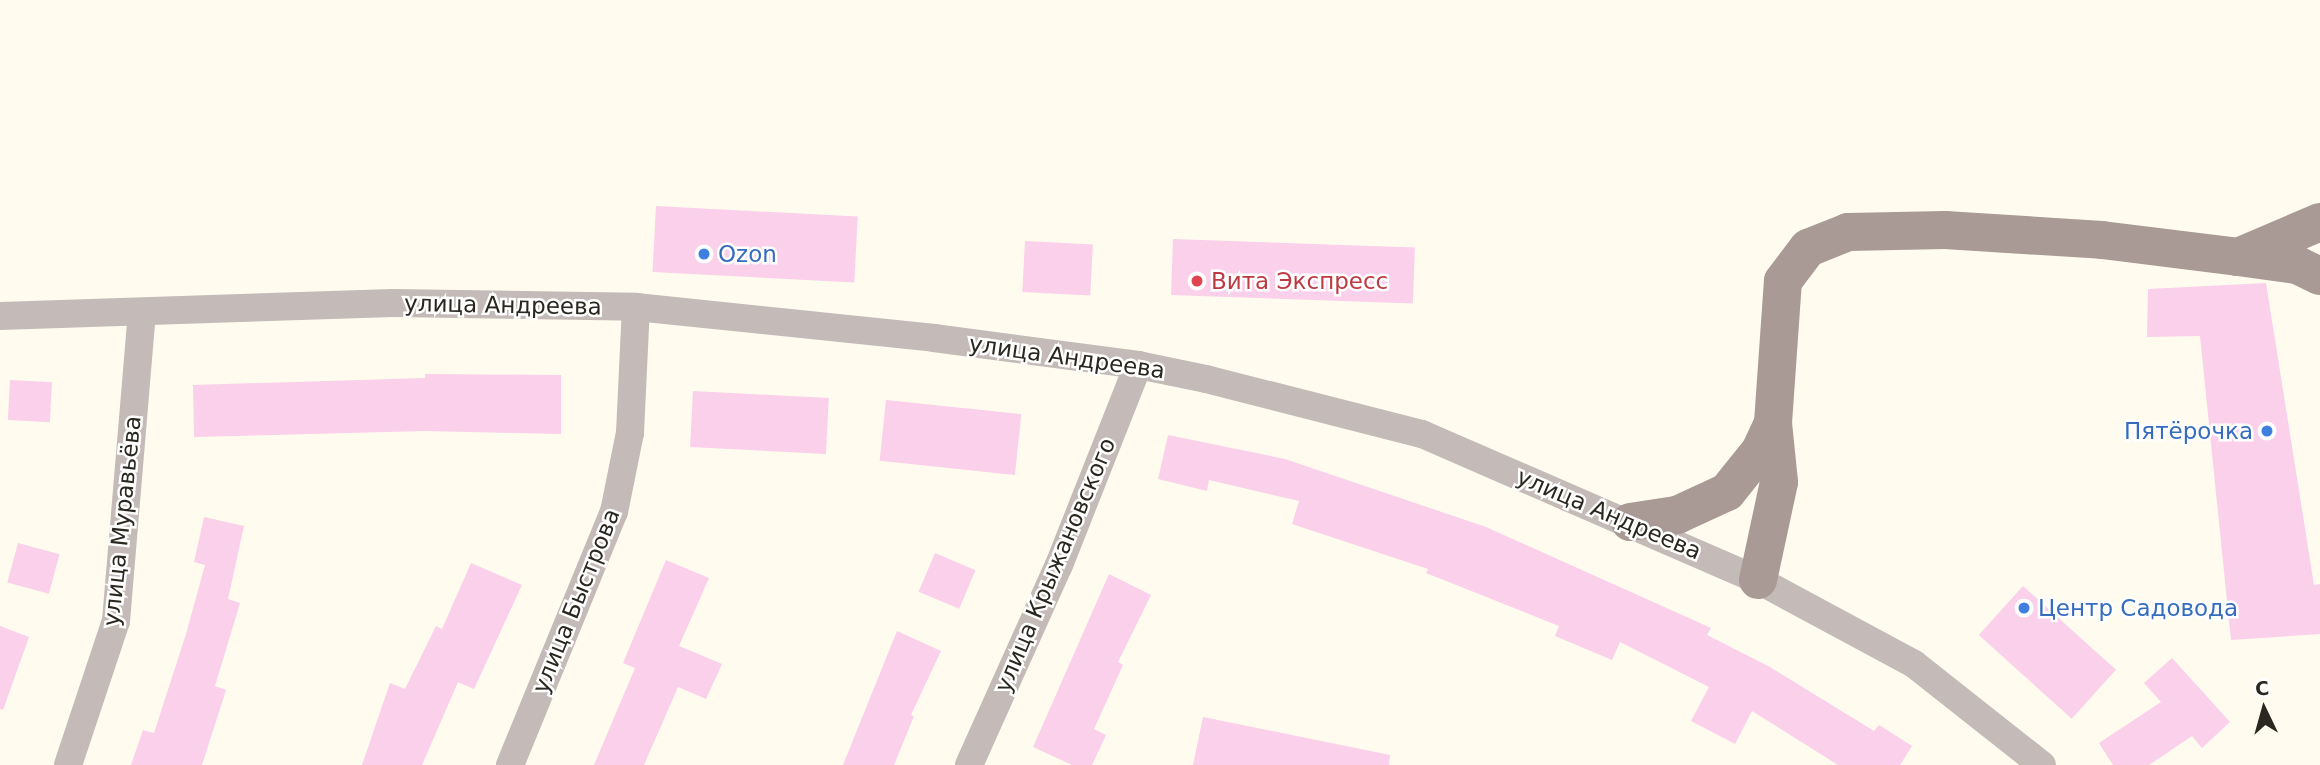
<!DOCTYPE html>
<html>
<head>
<meta charset="utf-8">
<style>
	body { margin:0 }
	#map { position:relative; width:2320px; height:765px; overflow:hidden; background:#fffbef; font-family:"DejaVu Sans",sans-serif }
	div>[style] { position:absolute }
	.building>* { inset:0; background:#fad0ea; transform-origin:0 0 }
	.street>* { height:28px; margin:-14px; padding:0 14px; transform-origin:14px; border-radius:14px; background:#c4bab7 }
	.secondary>* { height:38px; margin:-19px; padding:0 19px; transform-origin:19px; border-radius:19px; background:#a99a96 }
	.dots>* { width:19px; height:19px; translate:-50% -50%; box-sizing:border-box; border:4px solid #fff; border-radius:50% }
	span { translate:-50% -50%; white-space:nowrap; text-align:center; line-height:1.15; -webkit-text-stroke:5px #fff; paint-order:stroke }
	.shop-label { font-size:23px; color:#366cbe }
	.left { translate:0 -50%; text-align:left }
	.right { translate:-100% -50%; text-align:right }
	.health-label { font-size:23px; color:#be3a42 }
	.street-label { font-size:23px; color:#29271f }
	.north { position:absolute; left:2229px; top:674px; width:70px; height:70px; -webkit-text-stroke:5px #fff; paint-order:stroke; rotate:355deg; font-size:19px; font-weight:700; line-height:28px; text-align:center; color:#29271f }
	.north::after { content:''; display:block; margin:auto; width:24px; height:32px; background:#29271f; clip-path:polygon(50% 0,100% 100%,50% 72%,0 100%) }
</style>
</head>
<body>
<div id="map">
	<div class="building">
		<div style="left:656px;top:206px;width:202px;height:66px;rotate:3deg"></div>
		<div style="left:1173px;top:239px;width:242px;height:56px;rotate:2deg"></div>
		<div style="left:1025px;top:241px;width:68px;height:51px;rotate:3deg"></div>
		<div style="clip-path:polygon(2266px 283px,2314px 585px,2320px 584px,2320px 634px,2231px 640px,2200px 336px,2147px 337px,2148px 289px)"></div>
		<div style="clip-path:polygon(425px 374px,561px 375px,561px 434px,425px 431px,194px 437px,193px 385px,425px 378px)"></div>
		<div style="left:10px;top:380px;width:42px;height:40px;rotate:3deg"></div>
		<div style="left:693px;top:391px;width:136px;height:56px;rotate:3deg"></div>
		<div style="left:886px;top:400px;width:136px;height:61px;rotate:6deg"></div>
		<div style="clip-path:polygon(1168px 435px,1285px 459px,1486px 527px,1711px 628px,1707px 635px,1770px 667px,1874px 731px,1879px 725px,1912px 746px,1900px 765px,1838px 765px,1752px 711px,1735px 744px,1691px 721px,1709px 687px,1620px 642px,1612px 660px,1555px 636px,1559px 626px,1426px 573px,1428px 569px,1292px 524px,1299px 501px,1209px 480px,1207px 491px,1158px 479px)"></div>
		<div style="clip-path:polygon(204px 517px,244px 526px,228px 599px,240px 603px,215px 686px,226px 690px,202px 765px,131px 765px,143px 730px,154px 733px,186px 634px,205px 565px,194px 562px)"></div>
		<div style="left:18px;top:543px;width:43px;height:41px;rotate:15deg"></div>
		<div style="left:935px;top:553px;width:44px;height:42px;rotate:23deg"></div>
		<div style="clip-path:polygon(666px 560px,709px 578px,679px 646px,722px 664px,706px 699px,678px 687px,644px 765px,594px 765px,635px 668px,623px 663px)"></div>
		<div style="clip-path:polygon(471px 563px,522px 585px,474px 689px,458px 682px,422px 765px,362px 765px,390px 683px,405px 689px,436px 626px,442px 629px)"></div>
		<div style="clip-path:polygon(1109px 574px,1151px 595px,1118px 662px,1123px 665px,1094px 729px,1106px 735px,1092px 765px,1072px 765px,1033px 747px)"></div>
		<div style="left:2023px;top:586px;width:125px;height:66px;rotate:42deg"></div>
		<div style="clip-path:polygon(0 626px,29px 637px,3px 710px,0 709px)"></div>
		<div style="clip-path:polygon(897px 631px,941px 651px,911px 715px,914px 716px,894px 765px,843px 765px)"></div>
		<div style="clip-path:polygon(2172px 658px,2230px 722px,2202px 748px,2192px 736px,2149px 765px,2113px 765px,2099px 743px,2161px 702px,2144px 683px)"></div>
		<div style="clip-path:polygon(1203px 717px,1390px 755px,1389px 765px,1193px 765px)"></div>
	</div>
	<div class="street">
		<div style="left:0;top:316px;width:393px;rotate:-1.9deg"></div>
		<div style="left:393px;top:303px;width:243px;rotate:0.9deg"></div>
		<div style="left:636px;top:307px;width:300px;rotate:5.9deg"></div>
		<div style="left:934px;top:338px;width:206px;rotate:7.5deg"></div>
		<div style="left:1138px;top:365px;width:69px;rotate:11.6deg"></div>
		<div style="left:1206px;top:379px;width:223px;rotate:14.3deg"></div>
		<div style="left:1422px;top:434px;width:366px;rotate:23.5deg"></div>
		<div style="left:1758px;top:580px;width:177px;rotate:28.3deg"></div>
		<div style="left:1914px;top:664px;width:163px;rotate:38.3deg"></div>
		<div style="left:68px;top:765px;width:152px;rotate:-71.6deg"></div>
		<div style="left:116px;top:621px;width:309px;rotate:-85.2deg"></div>
		<div style="left:510px;top:765px;width:274px;rotate:-67.7deg"></div>
		<div style="left:614px;top:512px;width:81px;rotate:-78.6deg"></div>
		<div style="left:630px;top:433px;width:126px;rotate:-87.3deg"></div>
		<div style="left:969px;top:765px;width:219px;rotate:-65.8deg"></div>
		<div style="left:1059px;top:565px;width:215px;rotate:-68.4deg"></div>
	</div>
	<div class="secondary">
		<div style="left:2238px;top:257px;width:89px;rotate:-23.1deg"></div>
		<div style="left:1630px;top:522px;width:48px;rotate:-8.5deg"></div>
		<div style="left:1677px;top:515px;width:55px;rotate:-24.7deg"></div>
		<div style="left:1727px;top:492px;width:53px;rotate:-51.2deg"></div>
		<div style="left:1760px;top:451px;width:31px;rotate:-65deg"></div>
		<div style="left:1758px;top:580px;width:100px;rotate:-77.9deg"></div>
		<div style="left:1779px;top:482px;width:59px;rotate:-95.8deg"></div>
		<div style="left:1773px;top:423px;width:142px;rotate:-86deg"></div>
		<div style="left:1783px;top:281px;width:41px;rotate:-52.9deg"></div>
		<div style="left:1808px;top:248px;width:43px;rotate:-21.8deg"></div>
		<div style="left:1848px;top:232px;width:97px;rotate:-1.2deg"></div>
		<div style="left:1945px;top:230px;width:157px;rotate:3.6deg"></div>
		<div style="left:2102px;top:240px;width:137px;rotate:7.1deg"></div>
		<div style="left:2238px;top:257px;width:60px;rotate:7.7deg"></div>
		<div style="left:2297px;top:265px;width:25px;rotate:26deg"></div>
	</div>
	<div class="dots">
		<div style="left:704px;top:254px;background:#3f7fe0"></div>
		<div style="left:1197px;top:281px;background:#e0444e"></div>
		<div style="left:2267px;top:431px;background:#3f7fe0"></div>
		<div style="left:2024px;top:608px;background:#3f7fe0"></div>
	</div>
	<div class="shop-label">
		<span class="left" style="left:718px;top:254px">Ozon</span>
		<span class="right" style="left:2253px;top:431px">Пятёрочка</span>
		<span class="left" style="left:2038px;top:608px">Центр Садовода</span>
	</div>
	<div class="health-label">
		<span class="left" style="left:1211px;top:281px">Вита Экспресс</span>
	</div>
	<div class="street-label">
		<span style="left:503px;top:305px;rotate:1deg">улица Андреева</span>
		<span style="left:1067px;top:357px;rotate:8deg">улица Андреева</span>
		<span style="left:1609px;top:514px;rotate:23deg">улица Андреева</span>
		<span style="left:122px;top:521px;rotate:-84deg">улица Муравьёва</span>
		<span style="left:1055px;top:565px;rotate:-67deg">улица Крыжановского</span>
		<span style="left:576px;top:601px;rotate:-68deg">улица Быстрова</span>
	</div>
	<div class="north">С</div>
</div>
</body>
</html>
